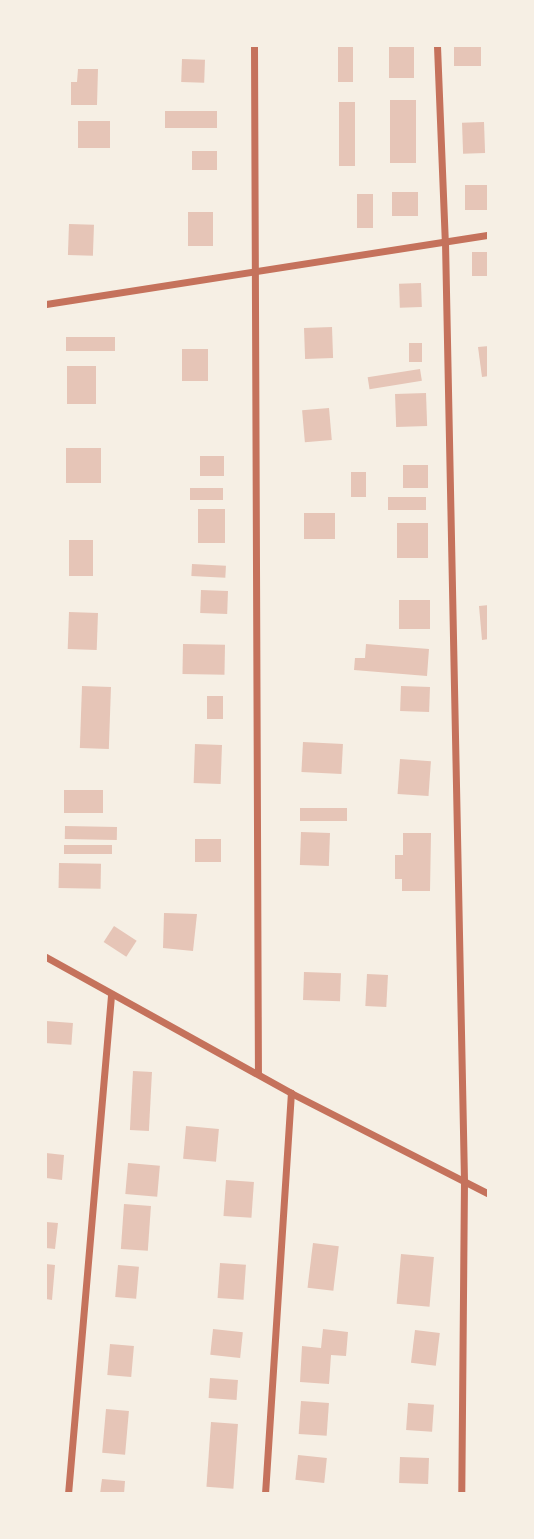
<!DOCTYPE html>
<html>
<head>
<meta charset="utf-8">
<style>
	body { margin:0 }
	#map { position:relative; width:534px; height:1539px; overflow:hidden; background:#f6efe4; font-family:"Crimson Pro",serif }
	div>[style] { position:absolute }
	.building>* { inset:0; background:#e6c5b7; transform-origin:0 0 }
	.minor>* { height:7px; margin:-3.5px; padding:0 3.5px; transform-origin:3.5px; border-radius:3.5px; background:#c5725c }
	span { translate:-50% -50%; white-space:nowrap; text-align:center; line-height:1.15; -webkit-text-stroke:7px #f6efe4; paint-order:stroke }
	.frame { position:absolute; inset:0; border:47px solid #f6efe4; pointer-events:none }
</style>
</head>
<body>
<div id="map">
	<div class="building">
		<div style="left:338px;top:46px;width:15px;height:36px"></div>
		<div style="left:389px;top:46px;width:25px;height:32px"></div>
		<div style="left:454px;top:46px;width:27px;height:20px"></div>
		<div style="left:182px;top:59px;width:23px;height:23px;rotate:2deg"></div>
		<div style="clip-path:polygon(78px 69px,98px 69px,97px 105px,71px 105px,71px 82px,77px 82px)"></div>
		<div style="left:390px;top:100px;width:26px;height:63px"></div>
		<div style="left:339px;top:102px;width:16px;height:64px"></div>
		<div style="left:165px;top:111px;width:52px;height:17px"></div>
		<div style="left:78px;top:121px;width:32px;height:27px"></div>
		<div style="left:484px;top:122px;width:31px;height:22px;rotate:88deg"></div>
		<div style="left:192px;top:151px;width:25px;height:19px"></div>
		<div style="left:489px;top:185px;width:25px;height:24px;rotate:90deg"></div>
		<div style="left:392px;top:192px;width:26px;height:24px"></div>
		<div style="left:357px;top:194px;width:16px;height:34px"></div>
		<div style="left:188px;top:212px;width:25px;height:34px"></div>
		<div style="left:69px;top:224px;width:25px;height:31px;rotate:2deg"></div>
		<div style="left:489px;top:252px;width:24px;height:17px;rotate:90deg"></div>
		<div style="left:421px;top:283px;width:24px;height:22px;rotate:88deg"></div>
		<div style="left:332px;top:327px;width:31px;height:28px;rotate:88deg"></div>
		<div style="left:66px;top:337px;width:49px;height:14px"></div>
		<div style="left:409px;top:343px;width:13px;height:19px"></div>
		<div style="clip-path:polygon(489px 346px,489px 376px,482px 377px,478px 347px)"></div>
		<div style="left:182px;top:349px;width:26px;height:32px"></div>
		<div style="left:67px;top:366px;width:29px;height:38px"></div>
		<div style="left:420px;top:369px;width:12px;height:53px;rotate:81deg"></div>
		<div style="left:426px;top:393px;width:33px;height:31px;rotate:88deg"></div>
		<div style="left:329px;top:408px;width:32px;height:27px;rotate:85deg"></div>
		<div style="left:101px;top:448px;width:35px;height:35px;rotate:90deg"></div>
		<div style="left:200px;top:456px;width:24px;height:20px"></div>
		<div style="left:403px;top:465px;width:25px;height:23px"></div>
		<div style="left:351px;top:472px;width:15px;height:25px"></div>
		<div style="left:223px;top:488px;width:12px;height:33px;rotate:90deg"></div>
		<div style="left:388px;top:497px;width:38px;height:13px"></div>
		<div style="left:198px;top:509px;width:27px;height:34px"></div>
		<div style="left:304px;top:513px;width:31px;height:26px"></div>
		<div style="left:397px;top:523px;width:31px;height:35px"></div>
		<div style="left:69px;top:540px;width:24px;height:36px"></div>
		<div style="left:192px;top:564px;width:34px;height:12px;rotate:3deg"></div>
		<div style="left:201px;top:590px;width:27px;height:23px;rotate:2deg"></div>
		<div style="left:399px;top:600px;width:31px;height:29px"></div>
		<div style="clip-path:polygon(489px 605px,489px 639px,482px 640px,479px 606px)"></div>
		<div style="left:69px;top:612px;width:29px;height:37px;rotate:2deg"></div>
		<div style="left:183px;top:644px;width:42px;height:30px;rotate:1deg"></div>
		<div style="clip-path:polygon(366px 644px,429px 649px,427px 676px,354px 670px,355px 658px,365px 658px)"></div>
		<div style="left:82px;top:686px;width:29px;height:62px;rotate:2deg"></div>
		<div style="left:401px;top:686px;width:29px;height:25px;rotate:2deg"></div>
		<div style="left:207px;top:696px;width:16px;height:23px"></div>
		<div style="left:303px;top:742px;width:40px;height:30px;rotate:3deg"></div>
		<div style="left:195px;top:744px;width:27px;height:39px;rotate:2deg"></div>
		<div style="left:400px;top:759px;width:31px;height:35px;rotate:4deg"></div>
		<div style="left:64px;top:790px;width:39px;height:23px"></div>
		<div style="left:347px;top:808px;width:13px;height:47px;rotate:90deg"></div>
		<div style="left:65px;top:826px;width:52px;height:13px;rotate:1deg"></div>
		<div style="left:301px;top:832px;width:29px;height:33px;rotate:2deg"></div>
		<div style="clip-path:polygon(403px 833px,431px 833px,430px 891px,402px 891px,402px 879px,395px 879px,395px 855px,403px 855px)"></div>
		<div style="left:195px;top:839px;width:26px;height:23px"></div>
		<div style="left:64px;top:845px;width:48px;height:9px"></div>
		<div style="left:59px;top:863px;width:42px;height:25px;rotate:1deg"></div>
		<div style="clip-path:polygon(164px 913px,197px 914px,193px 951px,163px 948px)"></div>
		<div style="left:114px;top:926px;width:27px;height:19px;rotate:33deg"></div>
		<div style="left:304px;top:972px;width:37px;height:28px;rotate:2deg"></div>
		<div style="left:367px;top:974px;width:21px;height:32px;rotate:3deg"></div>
		<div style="left:46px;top:1021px;width:27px;height:22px;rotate:4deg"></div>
		<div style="left:133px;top:1071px;width:19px;height:59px;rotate:3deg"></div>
		<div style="left:186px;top:1126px;width:33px;height:33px;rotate:5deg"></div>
		<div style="clip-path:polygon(46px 1153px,64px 1155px,62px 1180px,46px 1178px)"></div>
		<div style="left:128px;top:1163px;width:32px;height:31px;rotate:5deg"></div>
		<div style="left:226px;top:1180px;width:28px;height:36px;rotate:4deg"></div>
		<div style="left:124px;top:1204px;width:27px;height:45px;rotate:4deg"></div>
		<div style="clip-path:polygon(46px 1222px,58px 1223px,55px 1249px,46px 1248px)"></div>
		<div style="left:313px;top:1243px;width:26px;height:45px;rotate:7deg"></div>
		<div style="left:401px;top:1254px;width:33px;height:50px;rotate:5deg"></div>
		<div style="left:220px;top:1263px;width:26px;height:35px;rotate:4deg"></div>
		<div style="clip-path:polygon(46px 1264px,55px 1265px,52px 1300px,46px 1299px)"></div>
		<div style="left:118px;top:1265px;width:21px;height:32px;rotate:5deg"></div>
		<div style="left:213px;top:1329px;width:30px;height:26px;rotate:6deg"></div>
		<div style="clip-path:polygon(323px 1329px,348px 1332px,346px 1356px,331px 1355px,329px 1384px,300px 1382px,302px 1346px,321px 1348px)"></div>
		<div style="left:415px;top:1330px;width:25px;height:33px;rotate:7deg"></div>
		<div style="left:110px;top:1344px;width:24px;height:31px;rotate:5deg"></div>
		<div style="left:210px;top:1378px;width:28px;height:20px;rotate:4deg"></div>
		<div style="left:301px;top:1401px;width:28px;height:33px;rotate:4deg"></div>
		<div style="left:408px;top:1403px;width:26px;height:27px;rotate:4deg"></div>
		<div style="left:106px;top:1409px;width:23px;height:44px;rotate:5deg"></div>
		<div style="left:211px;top:1422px;width:27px;height:65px;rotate:4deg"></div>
		<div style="left:298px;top:1455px;width:29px;height:25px;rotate:6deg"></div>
		<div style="left:400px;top:1457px;width:29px;height:26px;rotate:2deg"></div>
		<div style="clip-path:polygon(102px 1479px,125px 1481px,124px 1494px,100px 1494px)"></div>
	</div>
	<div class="minor">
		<div style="left:254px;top:46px;width:1027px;rotate:89.78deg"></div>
		<div style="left:437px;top:46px;width:196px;rotate:87.7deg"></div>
		<div style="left:445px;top:242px;width:939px;rotate:88.84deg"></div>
		<div style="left:464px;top:1181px;width:313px;rotate:90.5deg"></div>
		<div style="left:46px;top:304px;width:448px;rotate:-8.9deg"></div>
		<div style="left:46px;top:957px;width:280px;rotate:29deg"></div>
		<div style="left:291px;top:1093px;width:222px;rotate:27deg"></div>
		<div style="left:68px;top:1494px;width:501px;rotate:-85.07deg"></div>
		<div style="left:265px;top:1494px;width:402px;rotate:-86.3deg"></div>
	</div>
	<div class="frame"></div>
</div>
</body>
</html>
